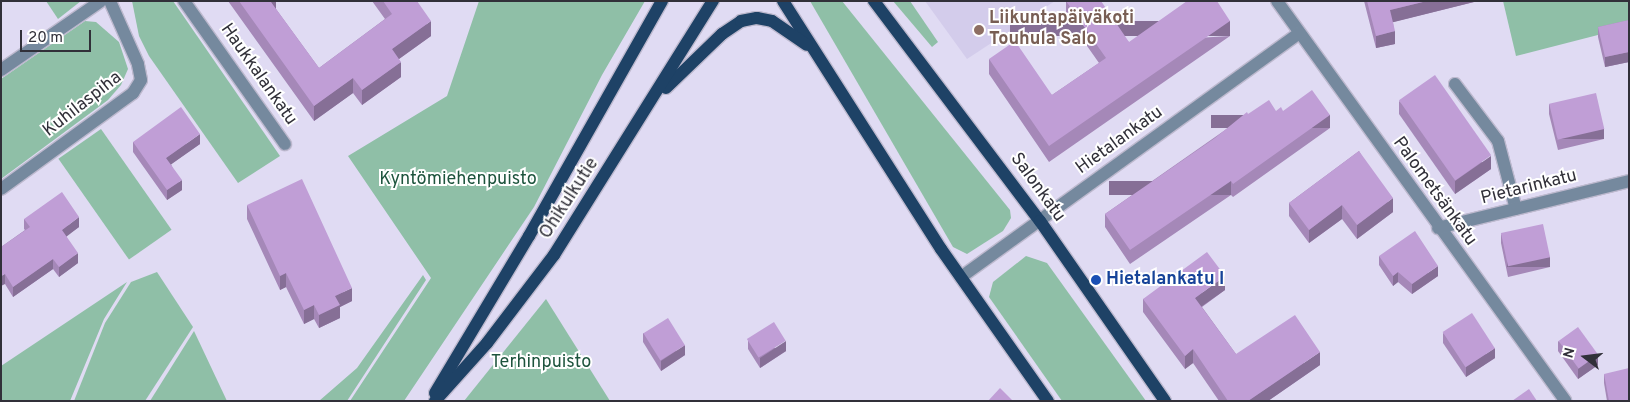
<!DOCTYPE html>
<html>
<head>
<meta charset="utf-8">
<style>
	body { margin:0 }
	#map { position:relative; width:1630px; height:402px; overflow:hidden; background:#e0dbf3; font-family:Overpass,sans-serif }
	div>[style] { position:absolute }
	.built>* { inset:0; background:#d3cceb }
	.green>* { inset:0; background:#8fbfa7; transform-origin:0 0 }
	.roads { filter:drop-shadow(1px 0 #bdb9ce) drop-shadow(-1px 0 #bdb9ce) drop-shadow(0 1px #bdb9ce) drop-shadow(0 -1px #bdb9ce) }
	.minor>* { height:12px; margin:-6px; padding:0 6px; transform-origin:6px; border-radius:6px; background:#75899e }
	.major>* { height:12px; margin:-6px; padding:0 6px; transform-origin:6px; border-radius:6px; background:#1e4266 }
	.wall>* { inset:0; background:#a588b8 }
	.shaded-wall>* { inset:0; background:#866f96; transform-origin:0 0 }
	.building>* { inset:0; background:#c09ed6; transform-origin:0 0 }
	.dots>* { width:14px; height:14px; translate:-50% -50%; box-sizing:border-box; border:2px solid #fff; border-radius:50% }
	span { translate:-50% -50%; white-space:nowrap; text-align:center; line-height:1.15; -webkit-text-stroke:4px #fff; paint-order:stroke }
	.education-label { font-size:18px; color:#785e54; font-weight:700 }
	.left { translate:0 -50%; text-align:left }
	.street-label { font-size:18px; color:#313039 }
	.park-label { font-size:18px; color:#1d543d }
	.transit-label { font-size:18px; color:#164399; font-weight:700 }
	.frame { position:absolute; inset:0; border:2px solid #313039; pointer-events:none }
	.north { position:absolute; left:1560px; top:332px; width:50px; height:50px; -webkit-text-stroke:4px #fff; paint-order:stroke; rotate:285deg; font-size:14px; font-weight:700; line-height:20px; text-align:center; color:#313039 }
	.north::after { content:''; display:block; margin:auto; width:18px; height:22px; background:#313039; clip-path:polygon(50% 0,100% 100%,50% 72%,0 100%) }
	.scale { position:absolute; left:20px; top:30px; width:71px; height:22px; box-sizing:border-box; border:2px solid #313039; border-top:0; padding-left:6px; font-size:15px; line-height:18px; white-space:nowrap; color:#313039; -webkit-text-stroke:4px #fff; paint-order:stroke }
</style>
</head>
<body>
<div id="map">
	<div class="built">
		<div style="clip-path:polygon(925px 1px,1055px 1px,967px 59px)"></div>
	</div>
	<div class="green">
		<div style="clip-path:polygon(46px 1px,81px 1px,58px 19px)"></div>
		<div style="clip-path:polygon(132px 1px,173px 1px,280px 156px,238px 183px,149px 56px,139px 36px)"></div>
		<div style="clip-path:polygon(479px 1px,645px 1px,602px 75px,534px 207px,404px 401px,350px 401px,431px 278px,348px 156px,447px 96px)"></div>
		<div style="clip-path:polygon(810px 1px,842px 1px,1010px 210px,1011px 218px,1003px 231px,967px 254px,953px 247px)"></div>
		<div style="clip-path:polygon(893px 1px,910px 1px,938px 42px,932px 47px)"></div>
		<div style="clip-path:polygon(1503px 1px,1629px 1px,1629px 27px,1516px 56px)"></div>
		<div style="clip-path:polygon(85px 21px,96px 22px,119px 42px,128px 69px,121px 85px,108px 100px,1px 179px,1px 79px)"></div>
		<div style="left:101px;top:129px;width:123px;height:52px;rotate:55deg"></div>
		<div style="clip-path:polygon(1026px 256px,1047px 263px,1146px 401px,1062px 401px,989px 297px,993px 282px)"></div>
		<div style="clip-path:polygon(157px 272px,193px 327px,145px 401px,74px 401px,105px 323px,131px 282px)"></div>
		<div style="clip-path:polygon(423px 275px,426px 280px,347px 401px,319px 401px,357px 368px)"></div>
		<div style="clip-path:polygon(127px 282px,104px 319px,70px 401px,1px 401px,1px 366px)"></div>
		<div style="clip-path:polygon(546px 299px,610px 401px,464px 401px)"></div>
		<div style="clip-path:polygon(194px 331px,227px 401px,150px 401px)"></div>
	</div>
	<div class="roads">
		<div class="minor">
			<div style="left:184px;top:1px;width:175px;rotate:54.8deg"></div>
			<div style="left:1277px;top:1px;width:493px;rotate:54.2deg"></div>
			<div style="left:1px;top:70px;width:121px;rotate:-34.6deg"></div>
			<div style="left:1455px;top:84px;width:71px;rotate:53deg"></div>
			<div style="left:1498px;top:141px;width:70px;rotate:75.2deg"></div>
			<div style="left:1px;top:189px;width:163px;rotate:-36deg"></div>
			<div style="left:133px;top:93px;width:15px;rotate:-58deg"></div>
			<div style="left:141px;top:80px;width:16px;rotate:-101deg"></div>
			<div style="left:138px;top:64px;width:69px;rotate:-114deg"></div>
			<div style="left:1438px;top:228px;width:197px;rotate:-13.8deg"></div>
			<div style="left:961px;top:277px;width:417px;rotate:-35.8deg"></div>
		</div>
		<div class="major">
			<div style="left:783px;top:1px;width:294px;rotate:57.5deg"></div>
			<div style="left:941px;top:249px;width:186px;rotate:54.9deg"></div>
			<div style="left:874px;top:1px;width:276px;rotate:53deg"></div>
			<div style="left:1040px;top:221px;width:219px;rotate:55.2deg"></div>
			<div style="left:666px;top:88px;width:78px;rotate:-44deg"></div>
			<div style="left:722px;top:34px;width:23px;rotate:-34deg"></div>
			<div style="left:741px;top:21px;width:16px;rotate:-11deg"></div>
			<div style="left:757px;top:18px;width:15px;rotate:11deg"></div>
			<div style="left:772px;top:21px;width:42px;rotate:34.4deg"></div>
			<div style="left:435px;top:393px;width:183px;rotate:-59.1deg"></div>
			<div style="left:529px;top:236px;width:270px;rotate:-60.5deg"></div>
			<div style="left:435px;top:401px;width:78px;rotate:-48.1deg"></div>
			<div style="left:487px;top:343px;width:111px;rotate:-52.7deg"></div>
			<div style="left:554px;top:255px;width:300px;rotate:-58deg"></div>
		</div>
	</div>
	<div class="wall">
		<div style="clip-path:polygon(228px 1px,276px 1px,276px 9px,319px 68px,385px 19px,372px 1px,417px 1px,431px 36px,399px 59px,401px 77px,362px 105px,353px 93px,314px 121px)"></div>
		<div style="clip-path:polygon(1066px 1px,1129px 42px,1230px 36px,1049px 162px,989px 74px,989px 59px,1052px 95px,1099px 63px,1066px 16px)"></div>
		<div style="clip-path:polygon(1364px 1px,1478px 1px,1393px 22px,1395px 44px,1376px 48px)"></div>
		<div style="clip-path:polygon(1629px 20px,1629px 62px,1605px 67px,1598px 37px,1598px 27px)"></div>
		<div style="clip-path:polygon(1399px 101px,1491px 169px,1455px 194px,1399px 114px)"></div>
		<div style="clip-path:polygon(1549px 104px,1604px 139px,1558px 150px,1549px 114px)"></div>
		<div style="clip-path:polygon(1276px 111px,1283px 111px,1330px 128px,1233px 197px,1231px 195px,1130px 264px,1105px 227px,1105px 214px,1248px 114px)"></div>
		<div style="clip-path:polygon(133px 142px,200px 144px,171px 164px,182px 190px,167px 200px,133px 152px)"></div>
		<div style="clip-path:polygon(1359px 151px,1393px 212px,1357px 239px,1342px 219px,1309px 243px,1289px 216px,1289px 203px)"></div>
		<div style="clip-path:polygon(247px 205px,352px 301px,340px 307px,340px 318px,319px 328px,314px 319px,304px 324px,286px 287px,280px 290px,247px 219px)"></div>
		<div style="clip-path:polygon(24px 219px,79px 227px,66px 236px,78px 263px,59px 277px,53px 269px,13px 297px,5px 284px,1px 247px,25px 230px,24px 229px)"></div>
		<div style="clip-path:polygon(1501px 234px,1550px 267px,1508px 277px,1501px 243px)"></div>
		<div style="clip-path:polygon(1379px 256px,1438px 276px,1412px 294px,1398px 282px,1393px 286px,1379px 265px)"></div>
		<div style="clip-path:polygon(1225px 290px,1202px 307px,1236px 354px,1320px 365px,1268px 401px,1219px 401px,1193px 363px,1185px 369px,1143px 312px,1143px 299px)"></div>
		<div style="clip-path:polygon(643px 333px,685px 355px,661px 371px,643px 342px)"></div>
		<div style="clip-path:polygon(1443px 333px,1495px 358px,1466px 377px,1443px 343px)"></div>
		<div style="clip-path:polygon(748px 340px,786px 351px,760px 368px,748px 349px)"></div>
		<div style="clip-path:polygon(1558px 341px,1598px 365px,1578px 379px,1558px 351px)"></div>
		<div style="clip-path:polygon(1604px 374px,1629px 401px,1607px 401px,1604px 383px)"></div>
	</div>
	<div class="shaded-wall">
		<div style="clip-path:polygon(272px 1px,276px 1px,276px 13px,271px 2px)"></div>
		<div style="clip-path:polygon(1427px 1px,1478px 1px,1390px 23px,1390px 10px)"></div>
		<div style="clip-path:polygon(431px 21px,431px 36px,392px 64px,392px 49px)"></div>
		<div style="left:1230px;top:21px;width:15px;height:220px;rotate:90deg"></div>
		<div style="clip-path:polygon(1395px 31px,1395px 44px,1376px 48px,1376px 36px)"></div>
		<div style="clip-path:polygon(1629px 52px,1629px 62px,1605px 67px,1605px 57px)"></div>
		<div style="clip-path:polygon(401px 62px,401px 77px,362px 105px,362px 90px)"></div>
		<div style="clip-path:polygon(353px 78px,353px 93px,314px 121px,314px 106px)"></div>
		<div style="left:1330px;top:115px;width:13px;height:119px;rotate:90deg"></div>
		<div style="left:1604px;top:129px;width:10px;height:47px;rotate:90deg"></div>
		<div style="clip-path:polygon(200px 134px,200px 144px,166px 168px,166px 158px)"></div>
		<div style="clip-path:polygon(1491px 156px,1491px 169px,1455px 194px,1455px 181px)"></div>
		<div style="clip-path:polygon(182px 180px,182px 190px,167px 200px,167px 190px)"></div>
		<div style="left:1231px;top:181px;width:14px;height:122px;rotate:90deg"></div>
		<div style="clip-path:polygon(1393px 198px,1393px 212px,1357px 239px,1357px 225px)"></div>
		<div style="clip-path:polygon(1342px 205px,1342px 219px,1309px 243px,1309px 230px)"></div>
		<div style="clip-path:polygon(79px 217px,79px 227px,62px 240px,62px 230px)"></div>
		<div style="clip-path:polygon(78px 253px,78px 263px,59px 277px,59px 267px)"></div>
		<div style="left:1550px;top:257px;width:10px;height:43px;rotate:90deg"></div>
		<div style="clip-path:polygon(53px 259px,53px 269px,13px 297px,13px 287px)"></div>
		<div style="clip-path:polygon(1438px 266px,1438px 276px,1412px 294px,1412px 284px)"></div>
		<div style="clip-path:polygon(1398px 272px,1398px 282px,1393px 286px,1393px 276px)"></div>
		<div style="clip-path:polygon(286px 273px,286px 287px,280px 290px,280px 276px)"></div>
		<div style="clip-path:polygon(5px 274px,5px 284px,1px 286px,1px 276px)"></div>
		<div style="clip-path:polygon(1225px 276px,1225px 290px,1195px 311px,1195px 298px)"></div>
		<div style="clip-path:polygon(352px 288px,352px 301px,340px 307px,340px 318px,319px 328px,319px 315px,335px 296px)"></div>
		<div style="clip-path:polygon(314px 305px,314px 319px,304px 324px,304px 310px)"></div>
		<div style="clip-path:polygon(786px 341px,786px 351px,760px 368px,760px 358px)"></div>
		<div style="clip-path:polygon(685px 345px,685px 355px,661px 371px,661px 361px)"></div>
		<div style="clip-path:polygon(1495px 348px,1495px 358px,1466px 377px,1466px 367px)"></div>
		<div style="clip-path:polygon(1193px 349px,1193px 363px,1185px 369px,1185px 356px)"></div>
		<div style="clip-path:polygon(1320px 352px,1320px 365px,1268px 401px,1248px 401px)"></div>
		<div style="clip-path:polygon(1598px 355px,1598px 365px,1578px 379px,1578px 369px)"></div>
	</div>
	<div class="building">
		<div style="clip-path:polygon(239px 1px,272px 1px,271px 2px,319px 68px,392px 14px,383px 1px,417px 1px,431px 21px,392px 49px,401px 62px,362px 90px,353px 78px,314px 106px)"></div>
		<div style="clip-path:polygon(1066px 1px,1101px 1px,1129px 42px,1187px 1px,1217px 1px,1230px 21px,1049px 146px,989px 59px,1015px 41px,1052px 95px,1106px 58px)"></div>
		<div style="clip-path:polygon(1367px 1px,1427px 1px,1390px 10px,1395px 31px,1376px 36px)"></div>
		<div style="clip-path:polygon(1629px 20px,1629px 52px,1605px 57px,1598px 27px)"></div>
		<div style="left:1435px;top:75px;width:98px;height:44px;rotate:55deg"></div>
		<div style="clip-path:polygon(1312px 90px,1330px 115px,1233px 184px,1231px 181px,1130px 250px,1105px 214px,1215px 138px,1247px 112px,1248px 114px,1269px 100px,1276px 111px,1281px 107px,1283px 111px)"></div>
		<div style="left:1596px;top:93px;width:37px;height:48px;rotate:77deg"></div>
		<div style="clip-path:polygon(181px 107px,200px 134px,166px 158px,182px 180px,167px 190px,133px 142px)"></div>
		<div style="clip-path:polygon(1359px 151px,1393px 198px,1357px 225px,1342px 205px,1309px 230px,1289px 203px)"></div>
		<div style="clip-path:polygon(302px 179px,352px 288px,335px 296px,340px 305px,319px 315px,314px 305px,304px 310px,286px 273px,280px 276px,247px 205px)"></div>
		<div style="clip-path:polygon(62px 192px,79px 217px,62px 230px,78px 253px,59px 267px,53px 259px,13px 287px,5px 274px,1px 276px,1px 247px,30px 227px,24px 219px)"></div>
		<div style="left:1543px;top:224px;width:34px;height:43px;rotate:78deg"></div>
		<div style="clip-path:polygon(1415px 231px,1438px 266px,1412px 284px,1398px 272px,1393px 276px,1379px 256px)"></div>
		<div style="clip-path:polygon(1207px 252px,1225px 276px,1195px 298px,1236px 354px,1295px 315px,1320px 352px,1248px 401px,1228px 401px,1193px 349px,1185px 356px,1143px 299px)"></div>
		<div style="left:1472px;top:313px;width:42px;height:35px;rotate:57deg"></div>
		<div style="left:668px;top:318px;width:32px;height:29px;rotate:58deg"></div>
		<div style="left:774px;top:322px;width:22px;height:32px;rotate:58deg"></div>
		<div style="left:1578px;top:327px;width:34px;height:24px;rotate:54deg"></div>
		<div style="clip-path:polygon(1629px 368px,1629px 401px,1609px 401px,1604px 374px)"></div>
		<div style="clip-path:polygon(1000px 388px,1013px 401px,988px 401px)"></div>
		<div style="clip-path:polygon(1529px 389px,1537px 401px,1512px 401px)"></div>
	</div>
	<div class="dots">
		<div style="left:979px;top:30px;background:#8d6e63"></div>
		<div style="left:1096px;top:280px;background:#1a4fb4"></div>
	</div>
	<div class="education-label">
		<span class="left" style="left:989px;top:30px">Liikuntapäiväkoti<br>Touhula Salo</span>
	</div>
	<div class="street-label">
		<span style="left:258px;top:75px;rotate:55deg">Haukkalankatu</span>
		<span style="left:83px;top:105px;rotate:-38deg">Kuhilaspiha</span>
		<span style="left:1120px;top:141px;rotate:-36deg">Hietalankatu</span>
		<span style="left:1037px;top:188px;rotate:54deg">Salonkatu</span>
		<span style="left:1529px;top:188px;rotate:-14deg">Pietarinkatu</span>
		<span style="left:1434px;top:192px;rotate:54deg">Palometsänkatu</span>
		<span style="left:570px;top:199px;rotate:-57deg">Ohikulkutie</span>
	</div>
	<div class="park-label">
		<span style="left:458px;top:180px">Kyntömiehenpuisto</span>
		<span style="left:541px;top:363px">Terhinpuisto</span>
	</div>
	<div class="transit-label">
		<span class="left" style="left:1106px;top:280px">Hietalankatu I</span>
	</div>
	<div class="frame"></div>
	<div class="north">N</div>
	<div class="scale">20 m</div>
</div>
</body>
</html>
